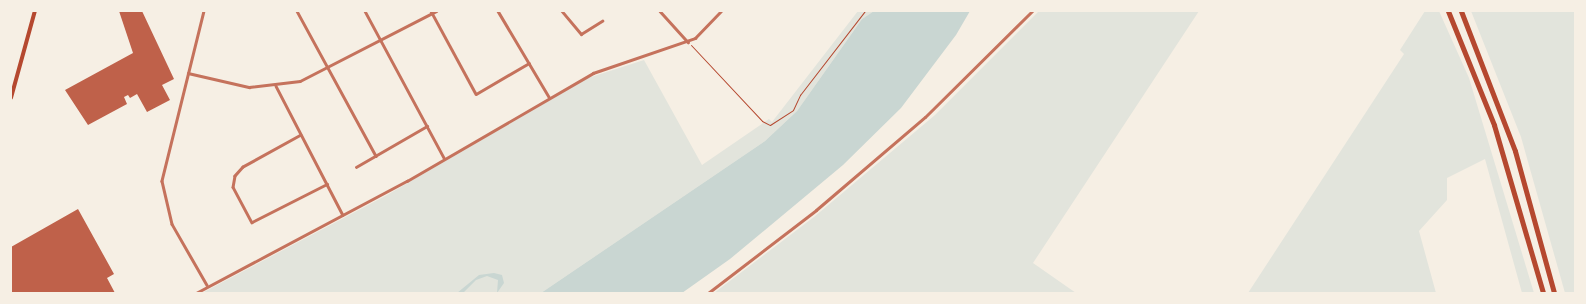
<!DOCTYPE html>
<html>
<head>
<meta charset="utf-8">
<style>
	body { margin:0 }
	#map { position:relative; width:1586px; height:304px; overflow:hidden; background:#f6efe4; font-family:"DM Sans",sans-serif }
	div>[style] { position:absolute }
	.green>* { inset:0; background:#e2e4dc }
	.water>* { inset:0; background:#c9d6d2 }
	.building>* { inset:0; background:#bf614a }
	.path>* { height:1px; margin:-0.5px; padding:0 0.5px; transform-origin:0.5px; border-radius:0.5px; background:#b5482f }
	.minor>* { height:2.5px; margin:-1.25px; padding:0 1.25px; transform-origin:1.25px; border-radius:1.25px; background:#c5725c }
	.tertiary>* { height:3px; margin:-1.5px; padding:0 1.5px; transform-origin:1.5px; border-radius:1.5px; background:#c5725c }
	.secondary>* { height:3.5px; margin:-1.75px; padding:0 1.75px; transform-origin:1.75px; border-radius:1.75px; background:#b5482f }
	.motorway>* { height:5px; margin:-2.5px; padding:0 2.5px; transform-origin:2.5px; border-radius:2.5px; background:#b5482f }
	span { translate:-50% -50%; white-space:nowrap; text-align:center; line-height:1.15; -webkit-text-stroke:3.5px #f6efe4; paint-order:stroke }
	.frame { position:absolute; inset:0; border:12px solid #f6efe4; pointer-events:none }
</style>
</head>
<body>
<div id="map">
	<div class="green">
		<div style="clip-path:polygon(858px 11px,874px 11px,862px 19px,797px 111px,765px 141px,541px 293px,202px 293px,387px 195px,588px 78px,644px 60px,702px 165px,769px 119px,772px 122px)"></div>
		<div style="clip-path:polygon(1039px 11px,1199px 11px,1033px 263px,1076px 293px,714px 293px,814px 217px,935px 115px)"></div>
		<div style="clip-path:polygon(1425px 11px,1439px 11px,1469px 78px,1534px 293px,1522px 293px,1485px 159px,1447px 178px,1447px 200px,1419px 231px,1436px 293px,1248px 293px,1404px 54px,1400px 50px)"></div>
		<div style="clip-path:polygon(1471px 11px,1575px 11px,1575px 293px,1565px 293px,1521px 137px)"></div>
	</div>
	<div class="water">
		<div style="clip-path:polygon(874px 11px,970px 11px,956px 35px,901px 108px,843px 165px,730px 259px,682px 293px,541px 293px,765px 141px,797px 111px,862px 19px)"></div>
		<div style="clip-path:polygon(494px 273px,502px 275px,504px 283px,497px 293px,498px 280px,487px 276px,476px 280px,463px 293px,457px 293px,479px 275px)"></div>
	</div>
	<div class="building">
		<div style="clip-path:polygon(119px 11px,142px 11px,174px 79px,162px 85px,170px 100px,147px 112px,137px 94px,130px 98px,128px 95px,124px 97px,127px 104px,88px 125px,65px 90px,133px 53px)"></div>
		<div style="clip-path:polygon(78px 209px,114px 274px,107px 278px,115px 293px,11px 293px,11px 247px)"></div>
	</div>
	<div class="path">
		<div style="left:691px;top:45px;width:104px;rotate:46.9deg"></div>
		<div style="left:762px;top:121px;width:9px;rotate:27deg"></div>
		<div style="left:770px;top:125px;width:27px;rotate:-33deg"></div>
		<div style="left:793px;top:110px;width:17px;rotate:-65deg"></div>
		<div style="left:800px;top:95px;width:106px;rotate:-52.3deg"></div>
	</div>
	<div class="minor">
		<div style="left:204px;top:11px;width:175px;rotate:103.9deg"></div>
		<div style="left:162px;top:181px;width:44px;rotate:76.9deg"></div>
		<div style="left:172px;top:224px;width:70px;rotate:60.2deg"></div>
		<div style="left:297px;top:11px;width:165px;rotate:61.4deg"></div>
		<div style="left:365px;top:11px;width:167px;rotate:61.7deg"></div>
		<div style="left:431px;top:11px;width:94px;rotate:61.5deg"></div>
		<div style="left:476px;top:94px;width:61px;rotate:-30.3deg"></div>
		<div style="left:498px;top:11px;width:100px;rotate:59.3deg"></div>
		<div style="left:562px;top:11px;width:30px;rotate:50deg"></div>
		<div style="left:581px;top:34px;width:25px;rotate:-32deg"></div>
		<div style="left:660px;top:11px;width:42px;rotate:47.9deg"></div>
		<div style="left:188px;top:73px;width:63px;rotate:12.9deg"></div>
		<div style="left:249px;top:87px;width:51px;rotate:-6.7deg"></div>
		<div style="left:300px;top:81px;width:153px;rotate:-27.2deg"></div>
		<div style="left:276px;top:86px;width:145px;rotate:62.6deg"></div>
		<div style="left:301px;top:135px;width:66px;rotate:151.1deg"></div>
		<div style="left:243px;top:167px;width:12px;rotate:132deg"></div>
		<div style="left:235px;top:176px;width:11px;rotate:100deg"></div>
		<div style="left:233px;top:187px;width:40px;rotate:62deg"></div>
		<div style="left:252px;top:222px;width:84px;rotate:-26.9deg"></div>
		<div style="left:356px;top:167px;width:82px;rotate:-30deg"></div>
		<div style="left:196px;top:293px;width:239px;rotate:-28deg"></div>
		<div style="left:407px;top:181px;width:215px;rotate:-30.1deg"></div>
		<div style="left:593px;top:73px;width:108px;rotate:-18.9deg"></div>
		<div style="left:695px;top:38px;width:37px;rotate:-46deg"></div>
	</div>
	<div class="tertiary">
		<div style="left:708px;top:293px;width:136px;rotate:-37.5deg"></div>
		<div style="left:816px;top:210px;width:143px;rotate:-40.5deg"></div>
		<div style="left:925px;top:117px;width:151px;rotate:-44.7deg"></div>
	</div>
	<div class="secondary">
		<div style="left:11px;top:98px;width:90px;rotate:-74.6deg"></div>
	</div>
	<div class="motorway">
		<div style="left:1448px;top:11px;width:123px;rotate:68deg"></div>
		<div style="left:1494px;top:125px;width:175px;rotate:73.7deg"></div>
		<div style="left:1461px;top:11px;width:150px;rotate:68.9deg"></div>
		<div style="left:1515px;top:151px;width:147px;rotate:74.6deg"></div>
	</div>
	<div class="frame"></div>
</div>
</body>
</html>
